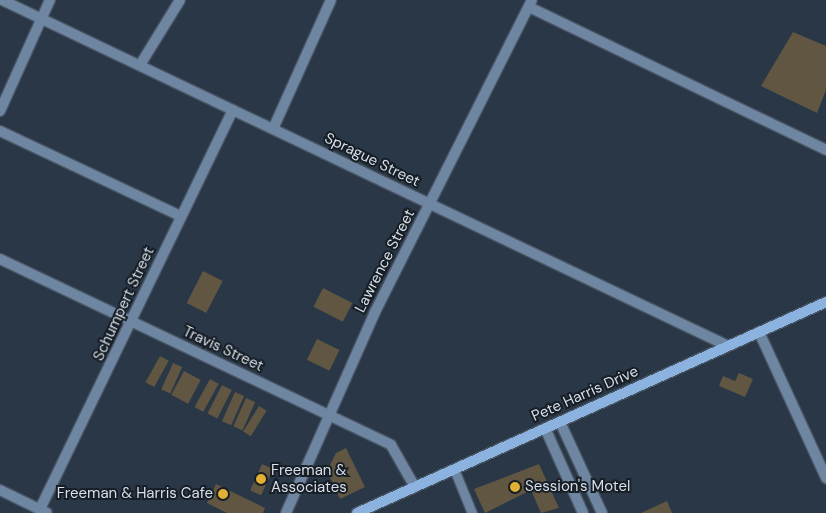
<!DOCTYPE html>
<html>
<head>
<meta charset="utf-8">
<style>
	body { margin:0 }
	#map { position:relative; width:826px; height:513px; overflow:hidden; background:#293747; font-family:"DM Sans",sans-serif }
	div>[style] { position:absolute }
	.building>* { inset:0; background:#605642; transform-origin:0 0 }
	.roads { filter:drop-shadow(1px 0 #485564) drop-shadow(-1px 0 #485564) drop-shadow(0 1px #485564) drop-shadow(0 -1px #485564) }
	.lane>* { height:9px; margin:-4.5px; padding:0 4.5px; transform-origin:4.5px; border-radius:4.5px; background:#6e86a2 }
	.street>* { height:10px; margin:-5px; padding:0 5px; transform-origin:5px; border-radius:5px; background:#6e86a2 }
	.secondary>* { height:10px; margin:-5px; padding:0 5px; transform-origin:5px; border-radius:5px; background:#8cb2df }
	.dots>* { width:14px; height:14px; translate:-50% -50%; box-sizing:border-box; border:2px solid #171e25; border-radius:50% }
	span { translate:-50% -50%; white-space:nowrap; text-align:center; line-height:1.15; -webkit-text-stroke:4px #171e25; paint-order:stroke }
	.street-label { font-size:15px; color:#d6dfea }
	.poi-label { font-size:15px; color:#d6dfea }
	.left { translate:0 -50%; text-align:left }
	.right { translate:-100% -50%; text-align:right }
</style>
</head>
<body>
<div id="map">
	<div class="building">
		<div style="clip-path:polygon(793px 32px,826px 46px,826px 90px,817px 113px,761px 86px)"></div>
		<div style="left:203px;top:271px;width:22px;height:36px;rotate:27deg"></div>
		<div style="left:323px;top:288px;width:33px;height:21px;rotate:27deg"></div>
		<div style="left:317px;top:339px;width:25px;height:23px;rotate:26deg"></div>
		<div style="left:160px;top:356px;width:10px;height:30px;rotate:29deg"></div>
		<div style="left:173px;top:363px;width:10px;height:29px;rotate:24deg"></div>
		<div style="left:184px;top:371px;width:19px;height:27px;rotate:28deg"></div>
		<div style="clip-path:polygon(739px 373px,753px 379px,745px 397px,719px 386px,723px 376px,735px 381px)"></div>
		<div style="left:210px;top:379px;width:10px;height:32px;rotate:29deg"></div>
		<div style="left:222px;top:385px;width:11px;height:32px;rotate:27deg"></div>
		<div style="left:235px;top:392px;width:10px;height:32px;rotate:24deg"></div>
		<div style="left:246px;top:398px;width:10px;height:31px;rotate:24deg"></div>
		<div style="left:259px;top:406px;width:9px;height:30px;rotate:32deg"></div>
		<div style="clip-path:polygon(346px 448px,365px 487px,340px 499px,327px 471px,336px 453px)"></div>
		<div style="left:262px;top:464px;width:12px;height:29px;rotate:24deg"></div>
		<div style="clip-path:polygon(539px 464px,559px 508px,541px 513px,531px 490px,485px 513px,474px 489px)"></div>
		<div style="clip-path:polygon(216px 484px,265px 508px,263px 513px,227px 513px,207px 503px)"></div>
		<div style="clip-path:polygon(667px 501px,672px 513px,641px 513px)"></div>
	</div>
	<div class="roads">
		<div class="lane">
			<div style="left:454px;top:469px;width:48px;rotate:67.8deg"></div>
		</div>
		<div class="street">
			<div style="left:2px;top:0;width:804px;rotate:25.48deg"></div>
			<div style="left:529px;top:7px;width:330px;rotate:25.7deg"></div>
			<div style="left:140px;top:65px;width:76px;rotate:-58.4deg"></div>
			<div style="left:0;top:111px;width:122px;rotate:-65.8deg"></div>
			<div style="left:273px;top:129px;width:141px;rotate:-65.8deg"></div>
			<div style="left:0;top:131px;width:200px;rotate:25.2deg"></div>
			<div style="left:0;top:259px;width:433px;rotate:25.4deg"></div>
			<div style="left:391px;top:445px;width:48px;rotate:60.3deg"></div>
			<div style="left:759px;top:332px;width:161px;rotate:65.3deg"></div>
			<div style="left:560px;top:422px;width:100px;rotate:65.2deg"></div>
			<div style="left:545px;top:428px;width:93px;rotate:65.9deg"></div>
			<div style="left:0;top:490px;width:52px;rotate:26.1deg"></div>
			<div style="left:40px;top:509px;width:443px;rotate:-64.2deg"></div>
			<div style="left:286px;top:513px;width:220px;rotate:-66.1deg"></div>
			<div style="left:375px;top:312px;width:349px;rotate:-63.3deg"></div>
		</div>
		<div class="secondary">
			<div style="left:357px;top:513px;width:514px;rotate:-24.22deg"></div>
		</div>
	</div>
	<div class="dots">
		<div style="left:261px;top:479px;background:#e1af34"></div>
		<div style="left:515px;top:487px;background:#e1af34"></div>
		<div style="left:223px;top:494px;background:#e1af34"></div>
	</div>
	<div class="street-label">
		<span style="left:372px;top:160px;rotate:26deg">Sprague Street</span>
		<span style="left:385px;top:261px;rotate:-63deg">Lawrence Street</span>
		<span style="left:124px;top:304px;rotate:-65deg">Schumpert Street</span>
		<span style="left:223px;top:349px;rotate:25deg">Travis Street</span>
		<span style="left:585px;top:394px;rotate:-24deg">Pete Harris Drive</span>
	</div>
	<div class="poi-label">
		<span class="left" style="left:271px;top:479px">Freeman &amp;<br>Associates</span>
		<span class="left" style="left:525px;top:487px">Session's Motel</span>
		<span class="right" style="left:213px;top:494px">Freeman &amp; Harris Cafe</span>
	</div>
</div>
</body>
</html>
